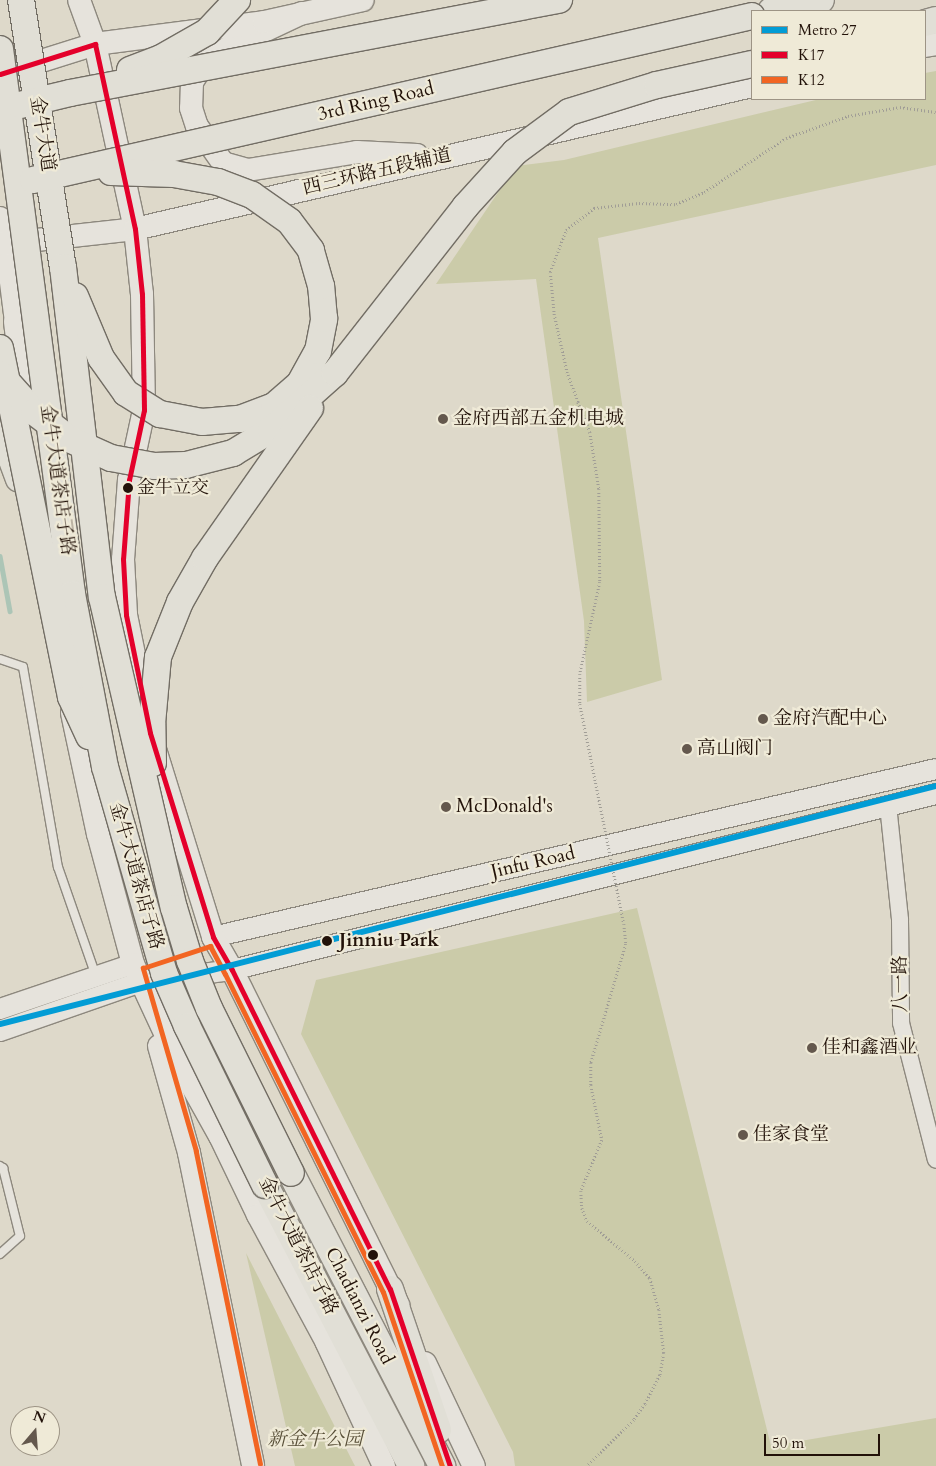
<!DOCTYPE html>
<html>
<head>
<meta charset="utf-8">
<style>
	body { margin:0 }
	#map { position:relative; width:936px; height:1466px; overflow:hidden; background:#ded9ca; font-family:Cardo,"Noto Serif SC",serif }
	div>[style] { position:absolute }
	.green>* { inset:0; background:#cbcba9 }
	.stream>* { height:4.5px; margin:-2.25px; padding:0 2.25px; transform-origin:2.25px; border-radius:2.25px; background:#acc5b6 }
	.path>* { height:2.5px; margin-top:-1.25px; transform-origin:0; background:repeating-linear-gradient(90deg,#a09d96 0 1px,transparent 0 3.5px) }
	.roads { filter:drop-shadow(1px 0 #8d887e) drop-shadow(-1px 0 #8d887e) drop-shadow(0 1px #8d887e) drop-shadow(0 -1px #8d887e) }
	.service>* { height:8px; margin:-4px; padding:0 4px; transform-origin:4px; border-radius:4px; background:#e6e3dc }
	.minor>* { height:16px; margin:-8px; padding:0 8px; transform-origin:8px; border-radius:8px; background:#e6e3dc }
	.tertiary>* { height:20px; margin:-10px; padding:0 10px; transform-origin:10px; border-radius:10px; background:#e6e3dc }
	.secondary>* { height:22px; margin:-11px; padding:0 11px; transform-origin:11px; border-radius:11px; background:#e6e3dc }
	.trunk>* { height:26px; margin:-13px; padding:0 13px; transform-origin:13px; border-radius:13px; background:#e1dfd6 }
	.path-bridge>* { height:2.5px; margin-top:-1.25px; transform-origin:0; background:repeating-linear-gradient(90deg,#a09d96 0 1px,transparent 0 3.5px) }
	.bridges { filter:drop-shadow(1px 0 #726d64) drop-shadow(-1px 0 #726d64) drop-shadow(0 1px #726d64) drop-shadow(0 -1px #726d64) }
	.trunk-bridge>* { height:26px; margin:-13px; padding:0 13px; transform-origin:13px; border-radius:13px; background:#e1dfd6 }
	.bus-1>* { height:5px; margin:-2.5px; padding:0 2.5px; transform-origin:2.5px; border-radius:2.5px; background:#e4002b }
	.bus-2>* { height:5px; margin:-2.5px; padding:0 2.5px; transform-origin:2.5px; border-radius:2.5px; background:#f26522 }
	.metro-1>* { height:6px; margin:-3px; padding:0 3px; transform-origin:3px; border-radius:3px; background:#029cd5 }
	.dots>* { width:14px; height:14px; translate:-50% -50%; box-sizing:border-box; border:2px solid #efead7; border-radius:50% }
	span { translate:-50% -50%; white-space:nowrap; text-align:center; line-height:1.15; -webkit-text-stroke:4.5px #efead7; paint-order:stroke }
	.bus-label { font-size:18px; color:#221209 }
	.left { translate:0 -50%; text-align:left }
	.street-label { font-size:19px; color:#221209 }
	.poi-label { font-size:19px; color:#221209 }
	.stop-label { font-size:19px; color:#221209; font-weight:700 }
	.park-label { font-size:19px; color:#584f38; font-style:italic }
	.legend { position:absolute; left:751px; top:10px; width:175px; height:90px; box-sizing:border-box; background:#efead7; border:1px solid #9d9485; margin:0; padding:6px 9px; list-style:none; font-size:15px; color:#221209 }
	.legend li { display:flex; align-items:center; gap:10px; height:25px }
	.legend b { width:25px; border:1px solid #9d9485 }
	.north { position:absolute; left:10px; top:1406px; width:50px; height:50px; box-sizing:border-box; background:#efead7; border:1px solid #9d9485; border-radius:50%; rotate:18deg; font-size:14px; font-weight:700; line-height:20px; text-align:center; color:#221209 }
	.north::after { content:''; display:block; margin:auto; width:18px; height:22px; background:#64584d; clip-path:polygon(50% 0,100% 100%,50% 72%,0 100%) }
	.scale { position:absolute; left:764px; top:1434px; width:116px; height:22px; box-sizing:border-box; border:2px solid #221209; border-top:0; padding-left:6px; font-size:15px; line-height:18px; white-space:nowrap; color:#221209; -webkit-text-stroke:4px #efead7; paint-order:stroke }
</style>
</head>
<body>
<div id="map">
	<div class="green">
		<div style="clip-path:polygon(936px 71px,936px 165px,598px 238px,662px 680px,587px 702px,584px 621px,536px 279px,436px 284px,516px 166px,564px 160px,820px 99px,925px 99px,925px 73px)"></div>
		<div style="clip-path:polygon(637px 908px,771px 1446px,936px 1418px,936px 1466px,515px 1466px,513px 1452px,301px 1034px,316px 980px)"></div>
		<div style="clip-path:polygon(246px 1253px,355px 1466px,295px 1466px)"></div>
	</div>
	<div class="stream">
		<div style="left:0;top:556px;width:56px;rotate:79.7deg"></div>
	</div>
	<div class="path">
		<div style="left:578px;top:402px;width:31px;rotate:-111deg"></div>
		<div style="left:567px;top:373px;width:59px;rotate:-102.6deg"></div>
		<div style="left:554px;top:315px;width:43px;rotate:-95.3deg"></div>
		<div style="left:550px;top:272px;width:45px;rotate:-69.1deg"></div>
		<div style="left:566px;top:230px;width:36px;rotate:-38deg"></div>
		<div style="left:594px;top:208px;width:45px;rotate:-6.3deg"></div>
		<div style="left:639px;top:203px;width:37px;rotate:2deg"></div>
		<div style="left:676px;top:204px;width:30px;rotate:-23deg"></div>
		<div style="left:704px;top:192px;width:98px;rotate:-33.4deg"></div>
		<div style="left:786px;top:138px;width:66px;rotate:-19.5deg"></div>
		<div style="left:848px;top:116px;width:53px;rotate:-9.8deg"></div>
		<div style="left:900px;top:107px;width:36px;rotate:8deg"></div>
	</div>
	<div class="roads">
		<div class="service">
			<div style="left:0;top:659px;width:24px;rotate:19deg"></div>
			<div style="left:23px;top:667px;width:203px;rotate:80.1deg"></div>
			<div style="left:58px;top:867px;width:115px;rotate:70.8deg"></div>
			<div style="left:0;top:1166px;width:4px;rotate:34deg"></div>
			<div style="left:3px;top:1168px;width:70px;rotate:76deg"></div>
			<div style="left:20px;top:1236px;width:27px;rotate:138deg"></div>
		</div>
		<div class="minor">
			<div style="left:888px;top:805px;width:116px;rotate:84deg"></div>
			<div style="left:900px;top:920px;width:103px;rotate:89.4deg"></div>
			<div style="left:901px;top:1023px;width:141px;rotate:75.7deg"></div>
		</div>
		<div class="tertiary">
			<div style="left:5px;top:243px;width:80px;rotate:82.8deg"></div>
			<div style="left:213px;top:937px;width:742px;rotate:-13.08deg"></div>
			<div style="left:0;top:1009px;width:140px;rotate:-18.7deg"></div>
			<div style="left:0;top:1031px;width:149px;rotate:-19.2deg"></div>
			<div style="left:141px;top:982px;width:92px;rotate:-7.5deg"></div>
			<div style="left:232px;top:970px;width:726px;rotate:-14.04deg"></div>
		</div>
		<div class="secondary">
			<div style="left:79px;top:0;width:47px;rotate:70deg"></div>
			<div style="left:95px;top:44px;width:189px;rotate:77.8deg"></div>
			<div style="left:135px;top:229px;width:65px;rotate:83.9deg"></div>
			<div style="left:142px;top:294px;width:116px;rotate:89deg"></div>
			<div style="left:144px;top:410px;width:72px;rotate:102.1deg"></div>
			<div style="left:129px;top:480px;width:79px;rotate:94.3deg"></div>
			<div style="left:123px;top:559px;width:56px;rotate:86.9deg"></div>
			<div style="left:126px;top:615px;width:120px;rotate:78.5deg"></div>
			<div style="left:150px;top:733px;width:214px;rotate:72.8deg"></div>
			<div style="left:213px;top:937px;width:38px;rotate:60deg"></div>
			<div style="left:232px;top:970px;width:374px;rotate:63.6deg"></div>
			<div style="left:302px;top:13px;width:82px;rotate:154.7deg"></div>
			<div style="left:228px;top:48px;width:28px;rotate:148deg"></div>
			<div style="left:204px;top:63px;width:22px;rotate:122deg"></div>
			<div style="left:192px;top:82px;width:26px;rotate:92deg"></div>
			<div style="left:191px;top:108px;width:19px;rotate:72deg"></div>
			<div style="left:197px;top:126px;width:45px;rotate:54.9deg"></div>
			<div style="left:223px;top:163px;width:26px;rotate:16deg"></div>
			<div style="left:248px;top:170px;width:110px;rotate:-9.4deg"></div>
			<div style="left:357px;top:152px;width:60px;rotate:2.9deg"></div>
			<div style="left:925px;top:46px;width:11px;rotate:-10deg"></div>
			<div style="left:0;top:74px;width:100px;rotate:-17.5deg"></div>
			<div style="left:95px;top:44px;width:170px;rotate:-7.4deg"></div>
			<div style="left:264px;top:22px;width:101px;rotate:-12.5deg"></div>
			<div style="left:0;top:218px;width:25px;rotate:79deg"></div>
			<div style="left:0;top:244px;width:136px;rotate:-6.3deg"></div>
			<div style="left:135px;top:229px;width:633px;rotate:-13.05deg"></div>
			<div style="left:15px;top:322px;width:89px;rotate:82.9deg"></div>
			<div style="left:72px;top:713px;width:124px;rotate:77.9deg"></div>
			<div style="left:98px;top:834px;width:135px;rotate:74.9deg"></div>
			<div style="left:133px;top:964px;width:107px;rotate:65.1deg"></div>
			<div style="left:178px;top:1061px;width:86px;rotate:60.8deg"></div>
			<div style="left:220px;top:1136px;width:88px;rotate:64.3deg"></div>
			<div style="left:258px;top:1215px;width:143px;rotate:61.6deg"></div>
			<div style="left:326px;top:1341px;width:138px;rotate:65.1deg"></div>
			<div style="left:159px;top:1046px;width:111px;rotate:74.3deg"></div>
			<div style="left:189px;top:1153px;width:319px;rotate:78.4deg"></div>
			<div style="left:425px;top:1363px;width:114px;rotate:64.6deg"></div>
		</div>
		<div class="trunk">
			<div style="left:771px;top:11px;width:51px;rotate:-12.4deg"></div>
			<div style="left:925px;top:23px;width:11px;rotate:-15deg"></div>
			<div style="left:0;top:428px;width:54px;rotate:69.6deg"></div>
			<div style="left:291px;top:1173px;width:330px;rotate:62.7deg"></div>
			<div style="left:265px;top:1185px;width:317px;rotate:62.5deg"></div>
			<div style="left:390px;top:1289px;width:149px;rotate:71.2deg"></div>
		</div>
	</div>
	<div class="path-bridge">
		<div style="left:578px;top:402px;width:32px;rotate:68deg"></div>
		<div style="left:590px;top:432px;width:58px;rotate:81deg"></div>
		<div style="left:599px;top:489px;width:93px;rotate:89.4deg"></div>
		<div style="left:600px;top:582px;width:94px;rotate:102.3deg"></div>
		<div style="left:580px;top:674px;width:30px;rotate:90deg"></div>
		<div style="left:580px;top:704px;width:224px;rotate:78.7deg"></div>
		<div style="left:624px;top:924px;width:20px;rotate:84deg"></div>
		<div style="left:626px;top:944px;width:124px;rotate:106.4deg"></div>
		<div style="left:591px;top:1063px;width:22px;rotate:90deg"></div>
		<div style="left:591px;top:1085px;width:56px;rotate:78.7deg"></div>
		<div style="left:602px;top:1140px;width:55px;rotate:112.4deg"></div>
		<div style="left:581px;top:1191px;width:17px;rotate:87deg"></div>
		<div style="left:582px;top:1208px;width:14px;rotate:69deg"></div>
		<div style="left:587px;top:1221px;width:62px;rotate:39.8deg"></div>
		<div style="left:635px;top:1261px;width:23px;rotate:49deg"></div>
		<div style="left:650px;top:1278px;width:33px;rotate:74deg"></div>
		<div style="left:659px;top:1310px;width:43px;rotate:83.4deg"></div>
		<div style="left:664px;top:1353px;width:22px;rotate:100deg"></div>
		<div style="left:660px;top:1375px;width:33px;rotate:117deg"></div>
		<div style="left:645px;top:1404px;width:19px;rotate:125deg"></div>
		<div style="left:634px;top:1420px;width:66px;rotate:135.6deg"></div>
	</div>
	<div class="bridges">
		<div class="trunk-bridge">
			<div style="left:21px;top:0;width:270px;rotate:81.1deg"></div>
			<div style="left:63px;top:267px;width:332px;rotate:83.3deg"></div>
			<div style="left:102px;top:597px;width:319px;rotate:77deg"></div>
			<div style="left:174px;top:908px;width:55px;rotate:73.2deg"></div>
			<div style="left:190px;top:961px;width:51px;rotate:68deg"></div>
			<div style="left:209px;top:1008px;width:184px;rotate:63.6deg"></div>
			<div style="left:0;top:49px;width:550px;rotate:82.47deg"></div>
			<div style="left:72px;top:594px;width:176px;rotate:79.2deg"></div>
			<div style="left:105px;top:767px;width:214px;rotate:74deg"></div>
			<div style="left:164px;top:973px;width:58px;rotate:66.5deg"></div>
			<div style="left:187px;top:1026px;width:177px;rotate:63.9deg"></div>
			<div style="left:130px;top:70px;width:33px;rotate:-21deg"></div>
			<div style="left:161px;top:58px;width:53px;rotate:-29.5deg"></div>
			<div style="left:207px;top:32px;width:44px;rotate:-46.8deg"></div>
			<div style="left:20px;top:105px;width:51px;rotate:-13.5deg"></div>
			<div style="left:70px;top:93px;width:498px;rotate:-10.8deg"></div>
			<div style="left:33px;top:180px;width:737px;rotate:-12.85deg"></div>
			<div style="left:75px;top:296px;width:67px;rotate:67.2deg"></div>
			<div style="left:101px;top:358px;width:43px;rotate:54.5deg"></div>
			<div style="left:126px;top:393px;width:40px;rotate:32deg"></div>
			<div style="left:160px;top:414px;width:43px;rotate:10.8deg"></div>
			<div style="left:202px;top:422px;width:38px;rotate:-5deg"></div>
			<div style="left:240px;top:419px;width:36px;rotate:-21deg"></div>
			<div style="left:274px;top:406px;width:35px;rotate:-41deg"></div>
			<div style="left:300px;top:383px;width:37px;rotate:-61deg"></div>
			<div style="left:318px;top:351px;width:33px;rotate:-79deg"></div>
			<div style="left:324px;top:319px;width:33px;rotate:-95deg"></div>
			<div style="left:321px;top:286px;width:37px;rotate:-106deg"></div>
			<div style="left:311px;top:250px;width:36px;rotate:-127deg"></div>
			<div style="left:289px;top:221px;width:45px;rotate:-144.9deg"></div>
			<div style="left:252px;top:195px;width:36px;rotate:-159deg"></div>
			<div style="left:218px;top:182px;width:45px;rotate:-169.7deg"></div>
			<div style="left:174px;top:174px;width:63px;rotate:-178.2deg"></div>
			<div style="left:0;top:348px;width:356px;rotate:78.5deg"></div>
			<div style="left:71px;top:697px;width:43px;rotate:65.2deg"></div>
			<div style="left:0;top:374px;width:51px;rotate:48.2deg"></div>
			<div style="left:34px;top:412px;width:46px;rotate:37.1deg"></div>
			<div style="left:71px;top:440px;width:44px;rotate:24.2deg"></div>
			<div style="left:111px;top:458px;width:44px;rotate:10.5deg"></div>
			<div style="left:154px;top:466px;width:32px;rotate:-2deg"></div>
			<div style="left:186px;top:465px;width:49px;rotate:-14.3deg"></div>
			<div style="left:233px;top:453px;width:44px;rotate:-31.2deg"></div>
			<div style="left:271px;top:430px;width:86px;rotate:-41.7deg"></div>
			<div style="left:335px;top:373px;width:211px;rotate:-51.9deg"></div>
			<div style="left:465px;top:207px;width:74px;rotate:-47.7deg"></div>
			<div style="left:515px;top:152px;width:67px;rotate:-36.5deg"></div>
			<div style="left:569px;top:112px;width:92px;rotate:-17.1deg"></div>
			<div style="left:657px;top:85px;width:97px;rotate:-12.5deg"></div>
			<div style="left:153px;top:763px;width:39px;rotate:-91deg"></div>
			<div style="left:152px;top:724px;width:67px;rotate:-84.9deg"></div>
			<div style="left:158px;top:657px;width:59px;rotate:-68.2deg"></div>
			<div style="left:180px;top:602px;width:51px;rotate:-60.4deg"></div>
			<div style="left:205px;top:558px;width:183px;rotate:-55deg"></div>
		</div>
	</div>
	<div class="bus-1">
		<div style="left:0;top:74px;width:100px;rotate:-17.5deg"></div>
		<div style="left:95px;top:44px;width:189px;rotate:77.8deg"></div>
		<div style="left:135px;top:229px;width:65px;rotate:83.9deg"></div>
		<div style="left:142px;top:294px;width:116px;rotate:89deg"></div>
		<div style="left:144px;top:410px;width:72px;rotate:102.1deg"></div>
		<div style="left:129px;top:480px;width:79px;rotate:94.3deg"></div>
		<div style="left:123px;top:559px;width:56px;rotate:86.9deg"></div>
		<div style="left:126px;top:615px;width:120px;rotate:78.5deg"></div>
		<div style="left:150px;top:733px;width:214px;rotate:72.8deg"></div>
		<div style="left:213px;top:937px;width:38px;rotate:60deg"></div>
		<div style="left:232px;top:970px;width:356px;rotate:63.7deg"></div>
		<div style="left:390px;top:1289px;width:187px;rotate:71.3deg"></div>
	</div>
	<div class="bus-2">
		<div style="left:260px;top:1464px;width:319px;rotate:-101.6deg"></div>
		<div style="left:196px;top:1151px;width:191px;rotate:-106.2deg"></div>
		<div style="left:143px;top:968px;width:71px;rotate:-18.2deg"></div>
		<div style="left:210px;top:946px;width:32px;rotate:62deg"></div>
		<div style="left:225px;top:974px;width:355px;rotate:63.6deg"></div>
		<div style="left:383px;top:1292px;width:184px;rotate:71.3deg"></div>
	</div>
	<div class="metro-1">
		<div style="left:0;top:1024px;width:966px;rotate:-14.27deg"></div>
	</div>
	<div class="dots">
		<div style="left:443px;top:419px;background:#64584d"></div>
		<div style="left:128px;top:488px;background:#221209"></div>
		<div style="left:763px;top:719px;background:#64584d"></div>
		<div style="left:687px;top:749px;background:#64584d"></div>
		<div style="left:446px;top:807px;background:#64584d"></div>
		<div style="left:327px;top:941px;background:#221209"></div>
		<div style="left:812px;top:1048px;background:#64584d"></div>
		<div style="left:743px;top:1135px;background:#64584d"></div>
		<div style="left:373px;top:1255px;background:#221209"></div>
	</div>
	<div class="bus-label">
		<span class="left" style="left:137px;top:488px">金牛立交</span>
	</div>
	<div class="street-label">
		<span style="left:376px;top:102px;rotate:-13deg">3rd Ring Road</span>
		<span style="left:42px;top:134px;rotate:81deg">金牛大道</span>
		<span style="left:377px;top:172px;rotate:-13deg">西三环路五段辅道</span>
		<span style="left:57px;top:480px;rotate:82deg">金牛大道茶店子路</span>
		<span style="left:533px;top:863px;rotate:-13deg">Jinfu Road</span>
		<span style="left:136px;top:876px;rotate:74deg">金牛大道茶店子路</span>
		<span style="left:901px;top:984px;rotate:-90deg">八一路</span>
		<span style="left:298px;top:1246px;rotate:63deg">金牛大道茶店子路</span>
		<span style="left:359px;top:1306px;rotate:63deg">Chadianzi Road</span>
	</div>
	<div class="poi-label">
		<span class="left" style="left:453px;top:419px">金府西部五金机电城</span>
		<span class="left" style="left:773px;top:719px">金府汽配中心</span>
		<span class="left" style="left:697px;top:749px">高山阀门</span>
		<span class="left" style="left:456px;top:807px">McDonald's</span>
		<span class="left" style="left:822px;top:1048px">佳和鑫酒业</span>
		<span class="left" style="left:753px;top:1135px">佳家食堂</span>
	</div>
	<div class="stop-label">
		<span class="left" style="left:339px;top:941px">Jinniu Park</span>
	</div>
	<div class="park-label">
		<span style="left:315px;top:1440px">新金牛公园</span>
	</div>
	<ul class="legend">
	<li><b style="height:6px;background:#029cd5"></b>Metro 27</li>
	<li><b style="height:6px;background:#e4002b"></b>K17</li>
	<li><b style="height:6px;background:#f26522"></b>K12</li>
	</ul>
	<div class="north">N</div>
	<div class="scale">50 m</div>
</div>
</body>
</html>
